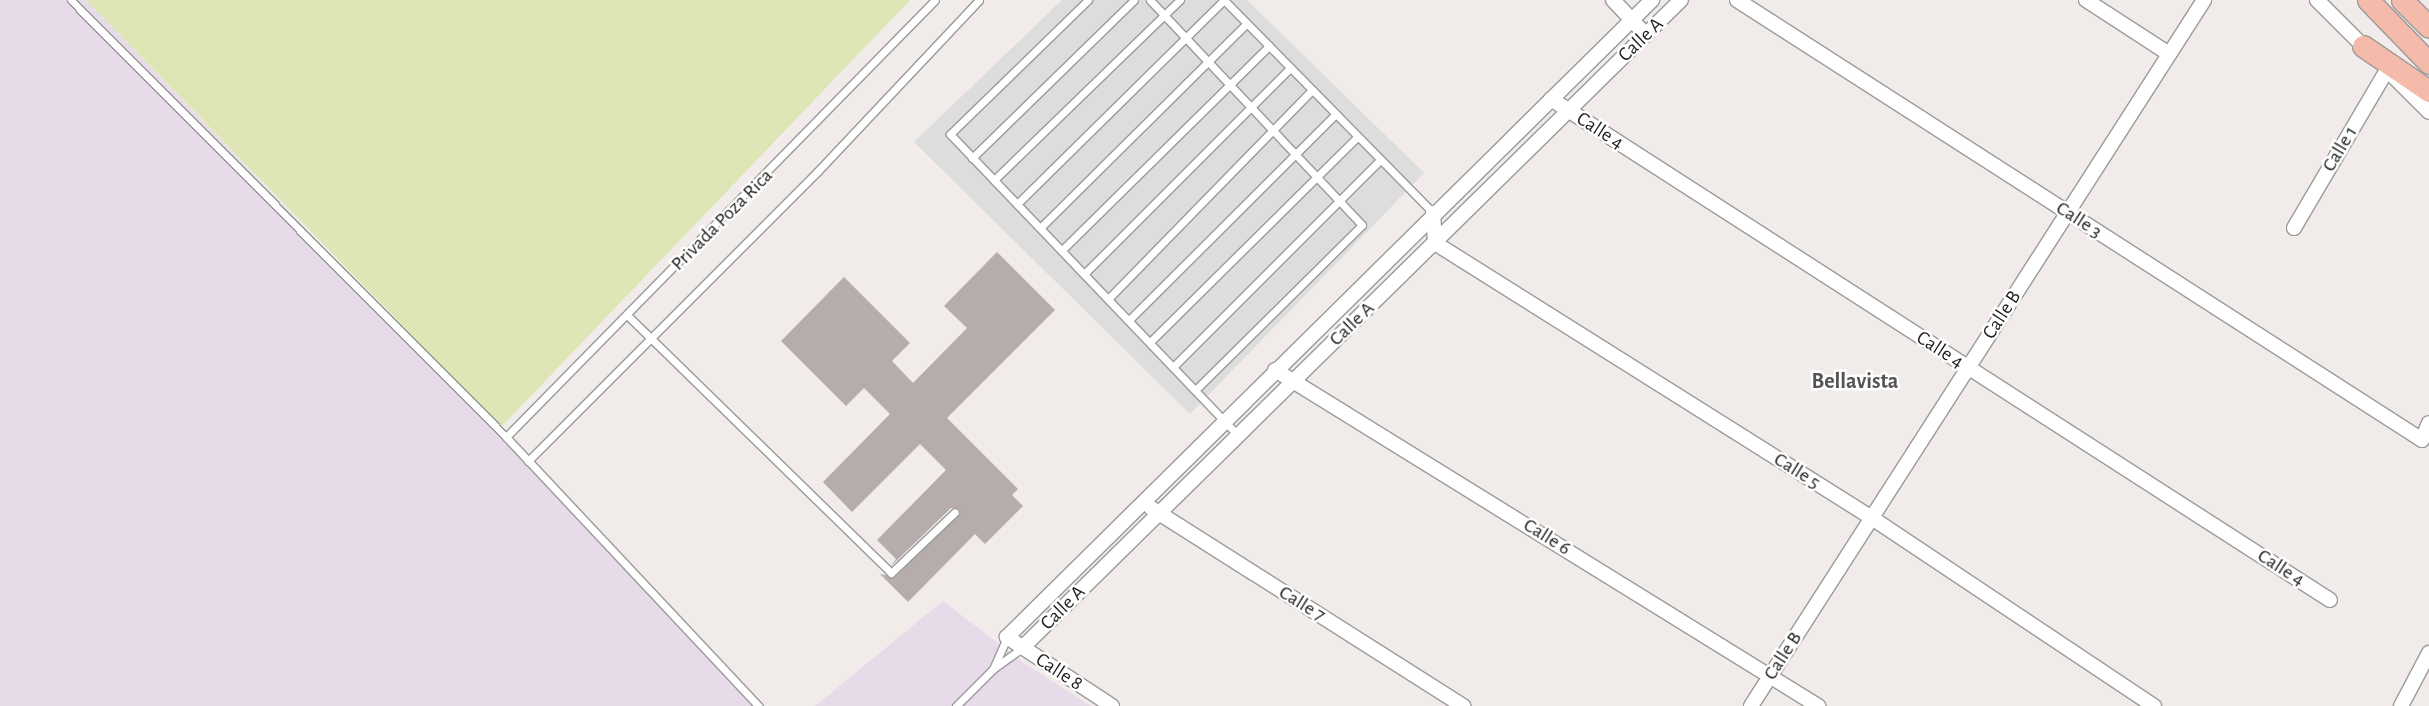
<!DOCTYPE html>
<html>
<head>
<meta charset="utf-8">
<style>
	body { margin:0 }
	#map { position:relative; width:2429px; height:706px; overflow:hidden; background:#f1ebe9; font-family:"Alegreya Sans",sans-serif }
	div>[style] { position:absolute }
	.industrial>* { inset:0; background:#e7dbe9 }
	.grass>* { inset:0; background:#dde6b4 }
	.parking>* { inset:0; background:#ddd }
	.building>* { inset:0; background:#b6acab }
	.roads { filter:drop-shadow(1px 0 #9b9b9b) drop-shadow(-1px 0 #9b9b9b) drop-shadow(0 1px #9b9b9b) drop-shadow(0 -1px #9b9b9b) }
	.lane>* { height:7px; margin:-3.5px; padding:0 3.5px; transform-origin:3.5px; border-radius:3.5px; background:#fff }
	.street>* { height:14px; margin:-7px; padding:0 7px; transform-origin:7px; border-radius:7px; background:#fff }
	.primary>* { height:21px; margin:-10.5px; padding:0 10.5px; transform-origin:10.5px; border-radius:10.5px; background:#f5bbaa }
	span { translate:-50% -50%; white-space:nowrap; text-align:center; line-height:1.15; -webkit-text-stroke:5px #fff; paint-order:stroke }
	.street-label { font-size:20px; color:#212121 }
	.quarter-label { font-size:22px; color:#545454; font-weight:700 }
</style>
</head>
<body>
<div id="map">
	<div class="industrial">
		<div style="clip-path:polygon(0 0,86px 0,765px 706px,0 706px)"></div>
		<div style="clip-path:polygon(943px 601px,1024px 663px,1091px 706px,815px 706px)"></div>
	</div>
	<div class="grass">
		<div style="clip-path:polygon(86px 0,910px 0,501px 427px)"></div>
	</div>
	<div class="parking">
		<div style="clip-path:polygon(1062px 0,1247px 0,1424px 173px,1190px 414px,914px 142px)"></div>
	</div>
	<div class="building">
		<div style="clip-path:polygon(997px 252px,1055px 310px,947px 418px,1018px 489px,1012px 495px,1023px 506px,985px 544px,975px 534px,908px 602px,880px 574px,895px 577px,960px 510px,951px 508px,891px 566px,896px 559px,877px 540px,946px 470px,920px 444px,852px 512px,823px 482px,890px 414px,864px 388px,846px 406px,781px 341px,844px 277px,910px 343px,892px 361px,913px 383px,967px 328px,944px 306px)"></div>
	</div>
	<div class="roads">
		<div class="lane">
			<div style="left:71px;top:0;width:617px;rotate:45.13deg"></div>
			<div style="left:506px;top:437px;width:369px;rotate:46.8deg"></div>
			<div style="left:1088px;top:0;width:192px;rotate:135.8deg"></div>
			<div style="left:950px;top:134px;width:417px;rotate:46.3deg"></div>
			<div style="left:1150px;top:0;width:309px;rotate:46.7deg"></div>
			<div style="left:1362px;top:225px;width:232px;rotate:135.3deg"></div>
			<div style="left:972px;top:158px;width:226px;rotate:-44.3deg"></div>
			<div style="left:994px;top:180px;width:259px;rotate:-44.1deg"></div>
			<div style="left:1017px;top:204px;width:291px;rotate:-44.6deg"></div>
			<div style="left:1224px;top:0;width:298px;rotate:45.5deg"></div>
			<div style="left:1040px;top:228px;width:291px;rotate:-44.7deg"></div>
			<div style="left:1062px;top:250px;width:291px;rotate:-44.6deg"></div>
			<div style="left:1085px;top:273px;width:290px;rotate:-45deg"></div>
			<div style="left:1109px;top:298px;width:291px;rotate:-45.7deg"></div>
			<div style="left:627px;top:315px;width:369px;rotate:44.3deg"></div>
			<div style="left:891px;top:573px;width:88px;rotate:-43.6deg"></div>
			<div style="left:1130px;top:319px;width:289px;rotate:-44.9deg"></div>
			<div style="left:1151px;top:341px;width:290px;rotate:-44.7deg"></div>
			<div style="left:1175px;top:365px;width:290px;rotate:-45deg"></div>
			<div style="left:506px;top:437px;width:612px;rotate:-45.53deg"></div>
			<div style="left:528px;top:461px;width:409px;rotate:-45deg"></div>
			<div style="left:817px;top:172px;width:236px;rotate:-46.7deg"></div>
			<div style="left:993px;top:669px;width:35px;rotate:-66deg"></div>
			<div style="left:956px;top:706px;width:52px;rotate:-45deg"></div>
			<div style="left:993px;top:669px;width:36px;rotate:-36deg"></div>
		</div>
		<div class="street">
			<div style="left:1613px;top:0;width:48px;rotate:46.7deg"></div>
			<div style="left:1737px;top:0;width:814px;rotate:32.71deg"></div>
			<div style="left:2422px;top:440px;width:18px;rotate:-68deg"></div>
			<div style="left:2086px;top:0;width:99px;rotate:33deg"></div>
			<div style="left:2317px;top:0;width:72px;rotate:45deg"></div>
			<div style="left:2390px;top:73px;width:55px;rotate:45deg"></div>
			<div style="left:1551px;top:99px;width:926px;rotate:32.75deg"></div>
			<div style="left:1433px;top:213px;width:30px;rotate:86deg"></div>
			<div style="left:1435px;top:243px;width:516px;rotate:32.18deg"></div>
			<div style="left:1872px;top:518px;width:339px;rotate:33.7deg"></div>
			<div style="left:2294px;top:228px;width:183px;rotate:-59.5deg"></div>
			<div style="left:1275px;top:370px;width:639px;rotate:31.75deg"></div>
			<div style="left:1151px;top:508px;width:370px;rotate:32.4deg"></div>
			<div style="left:1022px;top:648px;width:924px;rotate:-44.52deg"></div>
			<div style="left:1112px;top:706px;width:126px;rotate:-146.7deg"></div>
			<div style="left:1007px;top:637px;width:907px;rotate:-44.64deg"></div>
			<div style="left:1751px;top:706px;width:839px;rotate:-57.31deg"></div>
			<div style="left:2401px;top:706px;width:60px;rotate:-62.2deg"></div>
		</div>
		<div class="primary">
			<div style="left:2368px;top:0;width:88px;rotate:45.9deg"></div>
			<div style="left:2402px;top:0;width:38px;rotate:45deg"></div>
			<div style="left:2363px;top:46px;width:80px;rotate:34.3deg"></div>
		</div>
	</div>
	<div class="street-label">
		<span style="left:1641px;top:40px;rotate:-44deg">Calle A</span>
		<span style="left:1600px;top:131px;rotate:33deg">Calle 4</span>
		<span style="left:2340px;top:149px;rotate:-59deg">Calle 1</span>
		<span style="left:722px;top:220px;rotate:-45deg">Privada Poza Rica</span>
		<span style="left:2079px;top:220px;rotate:33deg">Calle 3</span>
		<span style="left:2002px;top:315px;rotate:-57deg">Calle B</span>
		<span style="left:1352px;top:324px;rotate:-44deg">Calle A</span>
		<span style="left:1940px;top:350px;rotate:33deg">Calle 4</span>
		<span style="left:1797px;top:471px;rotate:32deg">Calle 5</span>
		<span style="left:1547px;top:537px;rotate:32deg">Calle 6</span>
		<span style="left:2281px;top:568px;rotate:33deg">Calle 4</span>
		<span style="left:1302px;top:604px;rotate:32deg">Calle 7</span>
		<span style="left:1063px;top:608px;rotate:-45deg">Calle A</span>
		<span style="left:1783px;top:656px;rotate:-57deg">Calle B</span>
		<span style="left:1059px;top:672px;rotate:33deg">Calle 8</span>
	</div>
	<div class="quarter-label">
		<span style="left:1855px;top:382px">Bellavista</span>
	</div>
</div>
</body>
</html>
